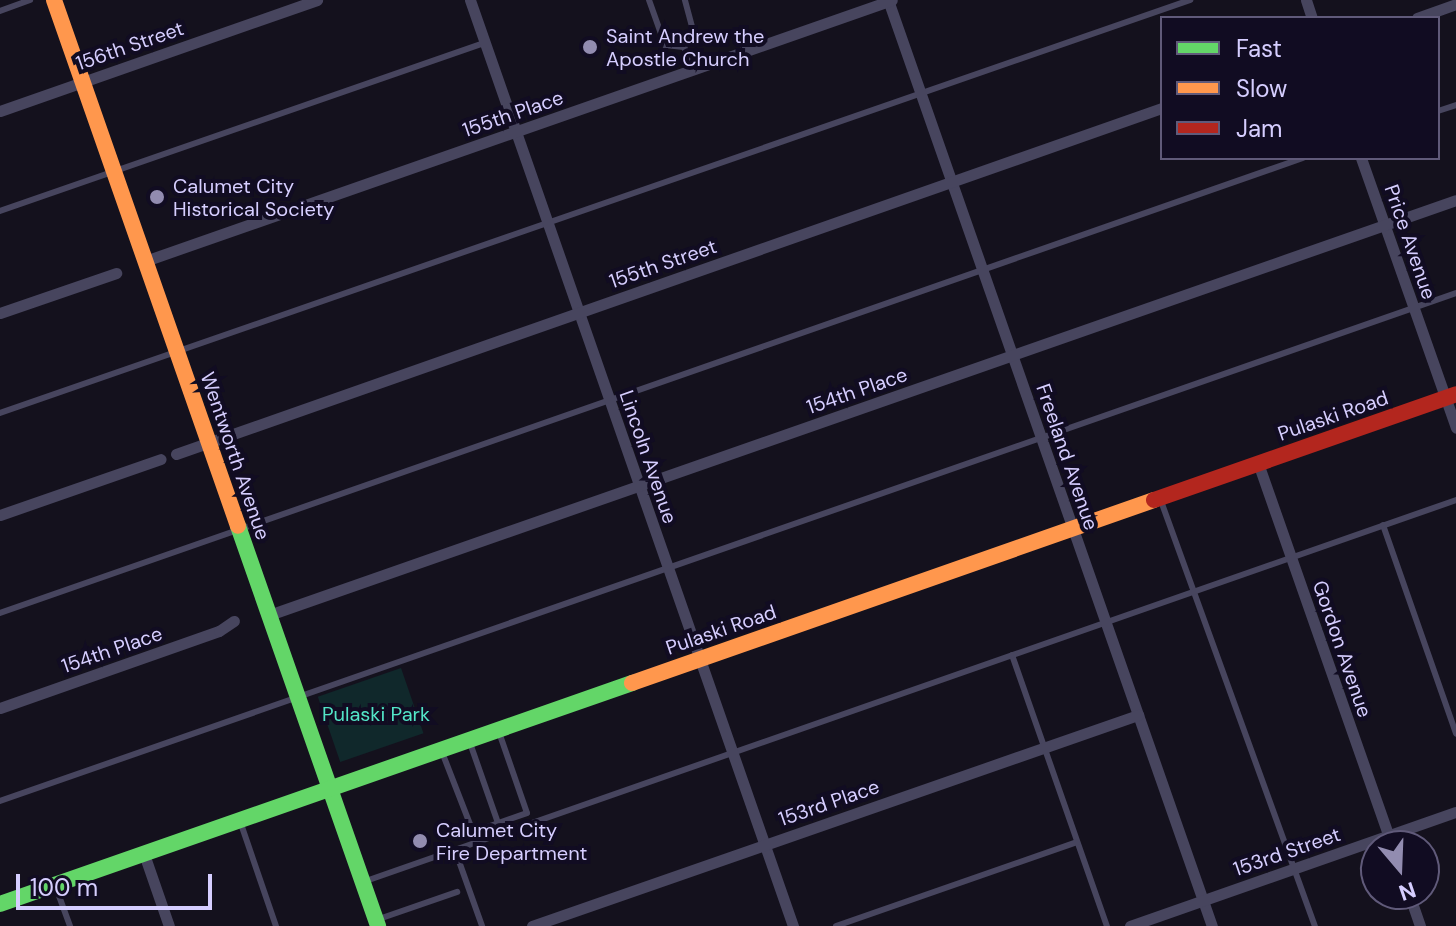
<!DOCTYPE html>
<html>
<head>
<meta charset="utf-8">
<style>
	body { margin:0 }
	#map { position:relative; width:1456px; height:926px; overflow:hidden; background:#14111d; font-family:"DM Sans",sans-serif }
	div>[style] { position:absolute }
	.green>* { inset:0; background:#10282b; transform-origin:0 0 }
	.lane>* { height:6px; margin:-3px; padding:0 3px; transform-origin:3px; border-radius:3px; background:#47455e }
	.street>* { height:11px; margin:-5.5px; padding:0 5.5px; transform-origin:5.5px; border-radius:5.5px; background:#47455e }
	.fast>* { height:16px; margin:-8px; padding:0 8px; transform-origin:8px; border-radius:8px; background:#63d668 }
	.slow>* { height:16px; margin:-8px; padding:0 8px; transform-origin:8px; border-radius:8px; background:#ff974d }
	.jam>* { height:16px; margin:-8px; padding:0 8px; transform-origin:8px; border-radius:8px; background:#b3261e }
	.dots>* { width:22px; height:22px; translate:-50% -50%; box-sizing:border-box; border:4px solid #110c22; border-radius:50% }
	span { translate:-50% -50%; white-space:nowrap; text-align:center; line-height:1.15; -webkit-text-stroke:8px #110c22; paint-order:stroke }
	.poi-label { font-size:20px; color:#d6ceff }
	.left { translate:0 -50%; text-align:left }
	.street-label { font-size:20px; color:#d6ceff }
	.park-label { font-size:20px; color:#53e6c8 }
	.legend { position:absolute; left:1160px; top:16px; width:280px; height:144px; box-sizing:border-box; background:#110c22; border:2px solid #605a7a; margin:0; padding:10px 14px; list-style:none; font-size:24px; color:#d6ceff }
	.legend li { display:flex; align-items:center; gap:16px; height:40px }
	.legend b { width:40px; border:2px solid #605a7a }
	.north { position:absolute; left:1360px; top:830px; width:80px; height:80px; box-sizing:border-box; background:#110c22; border:2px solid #605a7a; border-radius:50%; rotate:161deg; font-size:22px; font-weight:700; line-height:32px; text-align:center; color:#d6ceff }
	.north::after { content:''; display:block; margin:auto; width:28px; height:36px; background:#928cb0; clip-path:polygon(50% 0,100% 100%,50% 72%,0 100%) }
	.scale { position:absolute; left:16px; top:874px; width:196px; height:36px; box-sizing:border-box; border:4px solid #d6ceff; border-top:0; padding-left:10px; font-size:24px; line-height:28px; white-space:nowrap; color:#d6ceff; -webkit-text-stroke:6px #110c22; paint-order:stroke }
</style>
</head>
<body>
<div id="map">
	<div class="green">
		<div style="left:401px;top:668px;width:69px;height:88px;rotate:71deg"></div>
	</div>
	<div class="lane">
		<div style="left:649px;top:0;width:48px;rotate:70.4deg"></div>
		<div style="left:665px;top:45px;width:19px;rotate:6deg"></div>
		<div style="left:0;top:11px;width:32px;rotate:-20deg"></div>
		<div style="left:684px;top:47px;width:16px;rotate:-52deg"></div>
		<div style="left:694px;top:34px;width:35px;rotate:-105deg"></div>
		<div style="left:684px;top:47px;width:25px;rotate:67deg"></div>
		<div style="left:1438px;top:111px;width:19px;rotate:-18deg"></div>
		<div style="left:0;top:211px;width:512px;rotate:-19.14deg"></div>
		<div style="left:0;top:413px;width:1260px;rotate:-19.14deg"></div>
		<div style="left:1161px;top:501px;width:452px;rotate:70.1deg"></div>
		<div style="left:1383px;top:525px;width:221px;rotate:70.7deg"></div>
		<div style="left:0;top:613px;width:1380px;rotate:-19.25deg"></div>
		<div style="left:1012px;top:655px;width:287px;rotate:70.7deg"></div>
		<div style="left:470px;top:743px;width:85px;rotate:70.7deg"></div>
		<div style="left:442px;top:752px;width:86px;rotate:68.8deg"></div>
		<div style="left:473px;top:832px;width:57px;rotate:-19.4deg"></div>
		<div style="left:527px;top:813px;width:86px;rotate:-109.1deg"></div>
		<div style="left:0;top:801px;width:1542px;rotate:-19.23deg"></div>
		<div style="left:240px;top:821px;width:111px;rotate:71.1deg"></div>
		<div style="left:455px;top:850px;width:81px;rotate:70.4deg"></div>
		<div style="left:363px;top:882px;width:1158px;rotate:-19.26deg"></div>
		<div style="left:55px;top:885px;width:44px;rotate:69.9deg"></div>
		<div style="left:376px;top:920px;width:86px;rotate:-19.1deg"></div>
		<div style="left:836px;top:926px;width:255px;rotate:-19.2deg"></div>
	</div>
	<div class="street">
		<div style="left:470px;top:0;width:981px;rotate:70.77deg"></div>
		<div style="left:888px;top:0;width:981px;rotate:70.72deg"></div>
		<div style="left:1306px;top:0;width:19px;rotate:72deg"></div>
		<div style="left:1417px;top:18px;width:41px;rotate:-19.7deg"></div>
		<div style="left:0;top:111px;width:336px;rotate:-19.3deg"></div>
		<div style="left:1361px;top:158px;width:286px;rotate:70.6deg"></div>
		<div style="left:145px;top:261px;width:791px;rotate:-19.26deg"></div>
		<div style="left:0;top:313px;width:123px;rotate:-19deg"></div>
		<div style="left:176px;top:454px;width:1045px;rotate:-19.34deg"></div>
		<div style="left:1258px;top:463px;width:406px;rotate:70.7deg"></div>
		<div style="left:0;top:515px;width:170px;rotate:-19.2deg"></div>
		<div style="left:269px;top:615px;width:1257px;rotate:-19.27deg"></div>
		<div style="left:0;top:708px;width:232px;rotate:-19.4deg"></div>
		<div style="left:219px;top:631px;width:18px;rotate:-34deg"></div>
		<div style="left:144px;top:854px;width:76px;rotate:70.9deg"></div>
		<div style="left:1409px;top:894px;width:34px;rotate:71deg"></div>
		<div style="left:532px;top:926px;width:642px;rotate:-19.2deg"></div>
		<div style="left:1130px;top:926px;width:345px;rotate:-19.3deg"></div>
	</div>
	<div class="fast">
		<div style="left:238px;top:526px;width:424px;rotate:70.7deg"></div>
		<div style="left:0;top:904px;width:670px;rotate:-19.27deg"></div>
	</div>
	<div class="slow">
		<div style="left:54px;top:0;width:557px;rotate:70.72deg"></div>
		<div style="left:632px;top:683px;width:553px;rotate:-19.32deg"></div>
	</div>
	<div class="jam">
		<div style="left:1154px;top:500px;width:320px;rotate:-19.3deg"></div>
	</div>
	<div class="dots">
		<div style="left:590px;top:47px;background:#928cb0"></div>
		<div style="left:157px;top:197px;background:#928cb0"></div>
		<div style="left:420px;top:841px;background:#928cb0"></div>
	</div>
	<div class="poi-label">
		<span class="left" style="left:606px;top:48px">Saint Andrew the<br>Apostle Church</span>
		<span class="left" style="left:173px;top:198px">Calumet City<br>Historical Society</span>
		<span class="left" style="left:436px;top:842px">Calumet City<br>Fire Department</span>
	</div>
	<div class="street-label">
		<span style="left:130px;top:46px;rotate:-19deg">156th Street</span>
		<span style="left:513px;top:114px;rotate:-19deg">155th Place</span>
		<span style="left:1410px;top:242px;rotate:71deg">Price Avenue</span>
		<span style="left:663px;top:264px;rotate:-19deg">155th Street</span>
		<span style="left:857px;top:391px;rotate:-19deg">154th Place</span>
		<span style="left:1333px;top:416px;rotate:-19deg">Pulaski Road</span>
		<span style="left:235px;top:456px;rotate:71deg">Wentworth Avenue</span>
		<span style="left:648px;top:457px;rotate:71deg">Lincoln Avenue</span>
		<span style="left:1067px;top:457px;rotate:71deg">Freeland Avenue</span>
		<span style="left:721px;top:630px;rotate:-19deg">Pulaski Road</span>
		<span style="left:1342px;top:649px;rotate:71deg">Gordon Avenue</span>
		<span style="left:112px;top:650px;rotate:-19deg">154th Place</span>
		<span style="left:829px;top:803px;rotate:-19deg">153rd Place</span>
		<span style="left:1287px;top:852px;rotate:-19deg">153rd Street</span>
	</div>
	<div class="park-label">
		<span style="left:376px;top:714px">Pulaski Park</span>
	</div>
	<ul class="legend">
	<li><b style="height:10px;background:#63d668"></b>Fast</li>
	<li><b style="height:10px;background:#ff974d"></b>Slow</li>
	<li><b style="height:10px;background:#b3261e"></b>Jam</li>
	</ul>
	<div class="north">N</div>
	<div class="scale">100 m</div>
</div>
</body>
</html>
